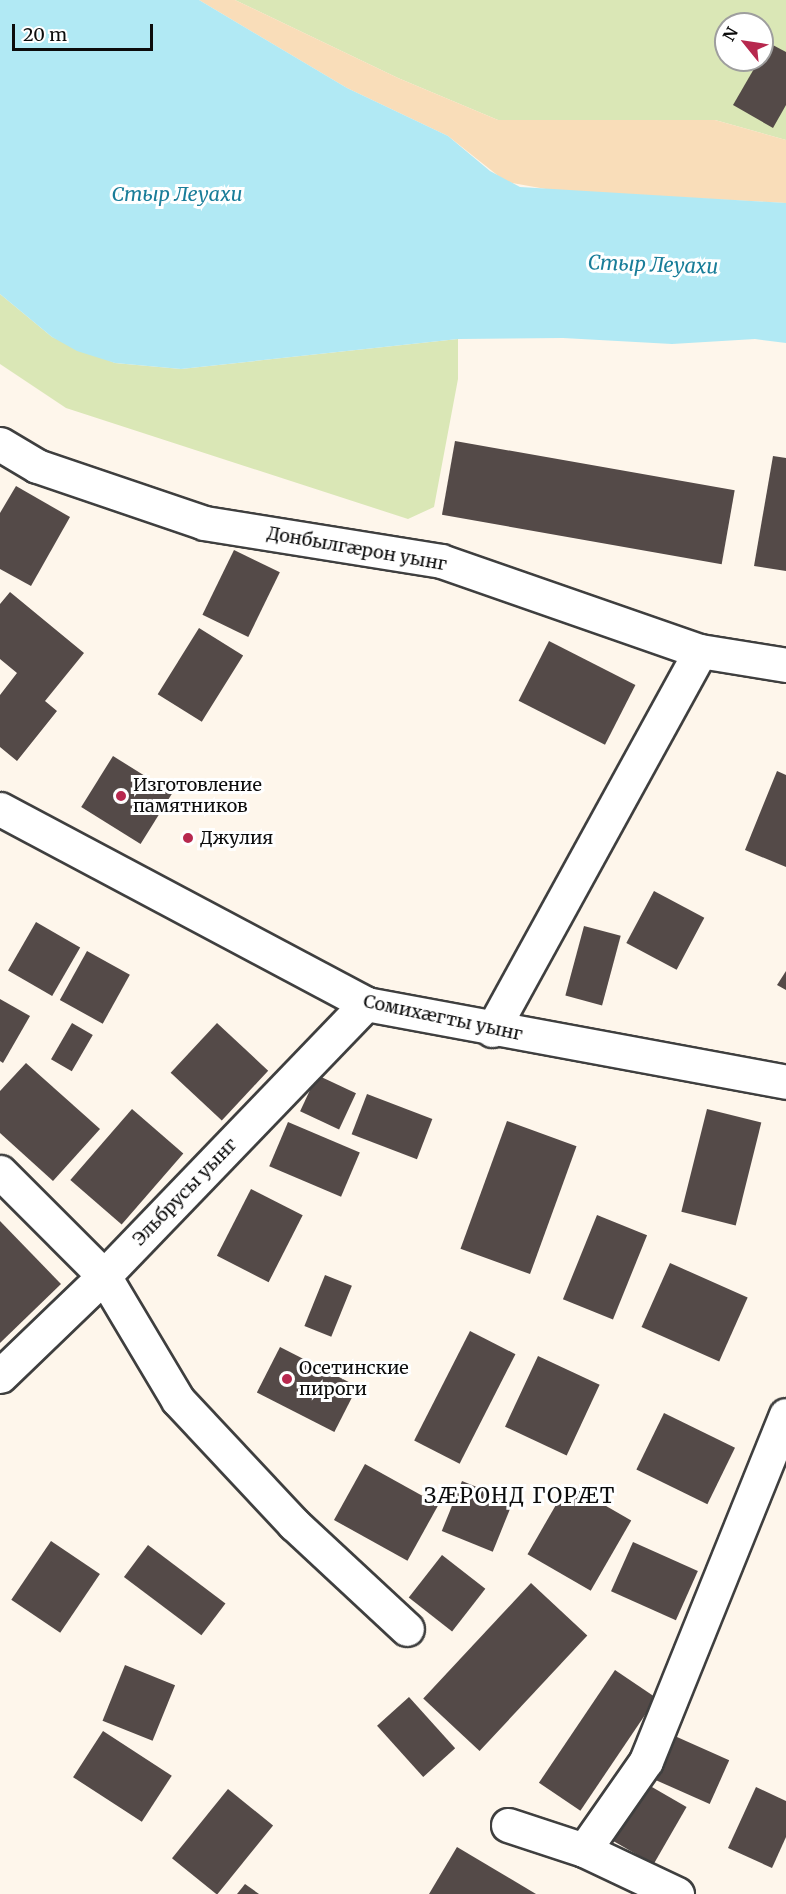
<!DOCTYPE html>
<html>
<head>
<meta charset="utf-8">
<style>
	body { margin:0 }
	#map { position:relative; width:786px; height:1894px; overflow:hidden; background:#fef6eb; font-family:Merriweather,serif }
	div>[style] { position:absolute }
	.green>* { inset:0; background:#dae7b6 }
	.sand>* { inset:0; background:#f9ddb9 }
	.water>* { inset:0; background:#b1e9f4 }
	.building>* { inset:0; background:#544a48; transform-origin:0 0 }
	.roads { filter:drop-shadow(2px 0 #3f3f3f) drop-shadow(-2px 0 #3f3f3f) drop-shadow(0 2px #3f3f3f) drop-shadow(0 -2px #3f3f3f) }
	.minor>* { height:33px; margin:-16.5px; padding:0 16.5px; transform-origin:16.5px; border-radius:16.5px; background:#fff }
	.dots>* { width:16px; height:16px; translate:-50% -50%; box-sizing:border-box; border:3px solid #fff; border-radius:50% }
	span { translate:-50% -50%; white-space:nowrap; text-align:center; line-height:1.15; -webkit-text-stroke:6px #fff; paint-order:stroke }
	.street-label { font-size:18px; color:#0c0c0c }
	.poi-label { font-size:18px; color:#0c0c0c }
	.left { translate:0 -50%; text-align:left }
	.water-label { font-size:20px; color:#197d99; font-style:italic }
	.quarter-label { font-size:21px; color:#0c0c0c; letter-spacing:1.5px }
	.north { position:absolute; left:714px; top:12px; width:60px; height:60px; box-sizing:border-box; background:#fff; border:2px solid #9e9e9e; border-radius:50%; rotate:300deg; font-size:16px; font-weight:700; line-height:24px; text-align:center; color:#0c0c0c }
	.north::after { content:''; display:block; margin:auto; width:21px; height:27px; background:#b7284e; clip-path:polygon(50% 0,100% 100%,50% 72%,0 100%) }
	.scale { position:absolute; left:12px; top:24px; width:141px; height:27px; box-sizing:border-box; border:3px solid #0c0c0c; border-top:0; padding-left:8px; font-size:18px; line-height:21px; white-space:nowrap; color:#0c0c0c; -webkit-text-stroke:4px #fff; paint-order:stroke }
</style>
</head>
<body>
<div id="map">
	<div class="green">
		<div style="clip-path:polygon(evenodd,235px 0,786px 0,786px 140px,715px 120px,498px 120px,398px 78px,235px 0,726px 24px,762px 24px,762px 60px,726px 60px,726px 24px)"></div>
		<div style="clip-path:polygon(0 294px,52px 337px,115px 363px,181px 369px,458px 339px,458px 379px,434px 507px,408px 519px,66px 408px,0 364px)"></div>
	</div>
	<div class="sand">
		<div style="clip-path:polygon(199px 0,235px 0,398px 78px,498px 120px,715px 120px,786px 140px,786px 203px,557px 191px,506px 182px,448px 136px,347px 88px)"></div>
	</div>
	<div class="water">
		<div style="clip-path:polygon(0 0,199px 0,347px 88px,448px 136px,490px 171px,520px 187px,786px 203px,786px 343px,755px 339px,672px 344px,563px 338px,458px 339px,181px 369px,115px 363px,77px 351px,52px 337px,0 294px)"></div>
	</div>
	<div class="building">
		<div style="clip-path:polygon(769px 43px,786px 52px,786px 105px,773px 128px,733px 105px)"></div>
		<div style="left:455px;top:441px;width:284px;height:75px;rotate:10deg"></div>
		<div style="clip-path:polygon(773px 456px,786px 458px,786px 571px,754px 566px)"></div>
		<div style="clip-path:polygon(16px 486px,70px 517px,31px 586px,0 569px,0 513px)"></div>
		<div style="left:234px;top:550px;width:51px;height:72px;rotate:26deg"></div>
		<div style="clip-path:polygon(10px 592px,84px 653px,45px 701px,57px 711px,17px 761px,0 747px,0 695px,17px 673px,0 659px,0 604px)"></div>
		<div style="left:199px;top:628px;width:52px;height:78px;rotate:32deg"></div>
		<div style="left:549px;top:641px;width:97px;height:67px;rotate:27deg"></div>
		<div style="left:113px;top:756px;width:70px;height:60px;rotate:32deg"></div>
		<div style="clip-path:polygon(777px 771px,786px 775px,786px 867px,745px 850px)"></div>
		<div style="left:654px;top:891px;width:57px;height:59px;rotate:28deg"></div>
		<div style="left:36px;top:922px;width:51px;height:56px;rotate:30deg"></div>
		<div style="left:584px;top:926px;width:38px;height:72px;rotate:15deg"></div>
		<div style="left:87px;top:951px;width:49px;height:56px;rotate:29deg"></div>
		<div style="clip-path:polygon(786px 971px,786px 990px,777px 985px)"></div>
		<div style="clip-path:polygon(0 999px,30px 1016px,3px 1063px,0 1061px)"></div>
		<div style="left:72px;top:1023px;width:24px;height:42px;rotate:30deg"></div>
		<div style="left:217px;top:1023px;width:70px;height:68px;rotate:43deg"></div>
		<div style="clip-path:polygon(26px 1063px,100px 1129px,53px 1181px,0 1133px,0 1091px)"></div>
		<div style="left:317px;top:1075px;width:43px;height:40px;rotate:25deg"></div>
		<div style="left:367px;top:1094px;width:70px;height:43px;rotate:21deg"></div>
		<div style="left:132px;top:1109px;width:68px;height:94px;rotate:41deg"></div>
		<div style="left:707px;top:1109px;width:56px;height:106px;rotate:14deg"></div>
		<div style="left:507px;top:1121px;width:74px;height:136px;rotate:20deg"></div>
		<div style="left:288px;top:1122px;width:78px;height:48px;rotate:23deg"></div>
		<div style="left:251px;top:1189px;width:58px;height:75px;rotate:27deg"></div>
		<div style="left:597px;top:1215px;width:54px;height:91px;rotate:22deg"></div>
		<div style="clip-path:polygon(0 1221px,61px 1284px,0 1343px)"></div>
		<div style="left:670px;top:1263px;width:85px;height:70px;rotate:24deg"></div>
		<div style="left:325px;top:1275px;width:29px;height:55px;rotate:22deg"></div>
		<div style="left:470px;top:1331px;width:51px;height:123px;rotate:27deg"></div>
		<div style="left:280px;top:1347px;width:87px;height:51px;rotate:27deg"></div>
		<div style="left:538px;top:1356px;width:68px;height:78px;rotate:25deg"></div>
		<div style="left:664px;top:1413px;width:79px;height:63px;rotate:26deg"></div>
		<div style="left:365px;top:1464px;width:84px;height:64px;rotate:29deg"></div>
		<div style="left:462px;top:1481px;width:55px;height:54px;rotate:22deg"></div>
		<div style="left:568px;top:1484px;width:73px;height:81px;rotate:30deg"></div>
		<div style="left:51px;top:1541px;width:59px;height:71px;rotate:34deg"></div>
		<div style="left:633px;top:1542px;width:71px;height:54px;rotate:24deg"></div>
		<div style="left:148px;top:1545px;width:97px;height:40px;rotate:37deg"></div>
		<div style="left:442px;top:1555px;width:55px;height:54px;rotate:38deg"></div>
		<div style="left:531px;top:1583px;width:77px;height:158px;rotate:43deg"></div>
		<div style="left:125px;top:1665px;width:54px;height:60px;rotate:22deg"></div>
		<div style="left:615px;top:1670px;width:50px;height:136px;rotate:34deg"></div>
		<div style="left:409px;top:1697px;width:69px;height:43px;rotate:48deg"></div>
		<div style="left:103px;top:1731px;width:82px;height:55px;rotate:33deg"></div>
		<div style="left:668px;top:1733px;width:67px;height:48px;rotate:24deg"></div>
		<div style="left:645px;top:1783px;width:48px;height:66px;rotate:30deg"></div>
		<div style="clip-path:polygon(756px 1787px,786px 1801px,786px 1837px,772px 1868px,728px 1848px)"></div>
		<div style="left:228px;top:1789px;width:58px;height:89px;rotate:39deg"></div>
		<div style="clip-path:polygon(457px 1847px,536px 1894px,429px 1894px)"></div>
		<div style="clip-path:polygon(245px 1884px,259px 1894px,237px 1894px)"></div>
	</div>
	<div class="roads">
		<div class="minor">
			<div style="left:0;top:444px;width:43px;rotate:30.7deg"></div>
			<div style="left:37px;top:466px;width:176px;rotate:18.8deg"></div>
			<div style="left:204px;top:523px;width:240px;rotate:9.1deg"></div>
			<div style="left:441px;top:561px;width:274px;rotate:19.2deg"></div>
			<div style="left:700px;top:651px;width:87px;rotate:9.2deg"></div>
			<div style="left:0;top:809px;width:415px;rotate:28deg"></div>
			<div style="left:366px;top:1004px;width:427px;rotate:10.5deg"></div>
			<div style="left:492px;top:1030px;width:432px;rotate:-61.2deg"></div>
			<div style="left:0;top:1172px;width:147px;rotate:45deg"></div>
			<div style="left:104px;top:1276px;width:144px;rotate:59.2deg"></div>
			<div style="left:178px;top:1400px;width:170px;rotate:46.9deg"></div>
			<div style="left:294px;top:1524px;width:154px;rotate:42.9deg"></div>
			<div style="left:0;top:1376px;width:144px;rotate:-43.9deg"></div>
			<div style="left:104px;top:1276px;width:378px;rotate:-46.1deg"></div>
			<div style="left:508px;top:1825px;width:80px;rotate:18.2deg"></div>
			<div style="left:584px;top:1850px;width:103px;rotate:25.3deg"></div>
			<div style="left:584px;top:1850px;width:108px;rotate:-55.1deg"></div>
			<div style="left:646px;top:1761px;width:373px;rotate:-68deg"></div>
		</div>
	</div>
	<div class="dots">
		<div style="left:121px;top:796px;background:#b7284e"></div>
		<div style="left:188px;top:838px;background:#b7284e"></div>
		<div style="left:287px;top:1379px;background:#b7284e"></div>
	</div>
	<div class="street-label">
		<span style="left:357px;top:549px;rotate:10deg">Донбылгæрон уынг</span>
		<span style="left:443px;top:1018px;rotate:12deg">Сомихæгты уынг</span>
		<span style="left:185px;top:1192px;rotate:-46deg">Эльбрусы уынг</span>
	</div>
	<div class="poi-label">
		<span class="left" style="left:133px;top:796px">Изготовление<br>памятников</span>
		<span class="left" style="left:200px;top:838px">Джулия</span>
		<span class="left" style="left:299px;top:1379px">Осетинские<br>пироги</span>
	</div>
	<div class="water-label">
		<span style="left:177px;top:193px">Стыр Леуахи</span>
		<span style="left:653px;top:264px;rotate:2deg">Стыр Леуахи</span>
	</div>
	<div class="quarter-label">
		<span style="left:520px;top:1496px">ЗÆРОНД ГОРÆТ</span>
	</div>
	<div class="north">N</div>
	<div class="scale">20 m</div>
</div>
</body>
</html>
